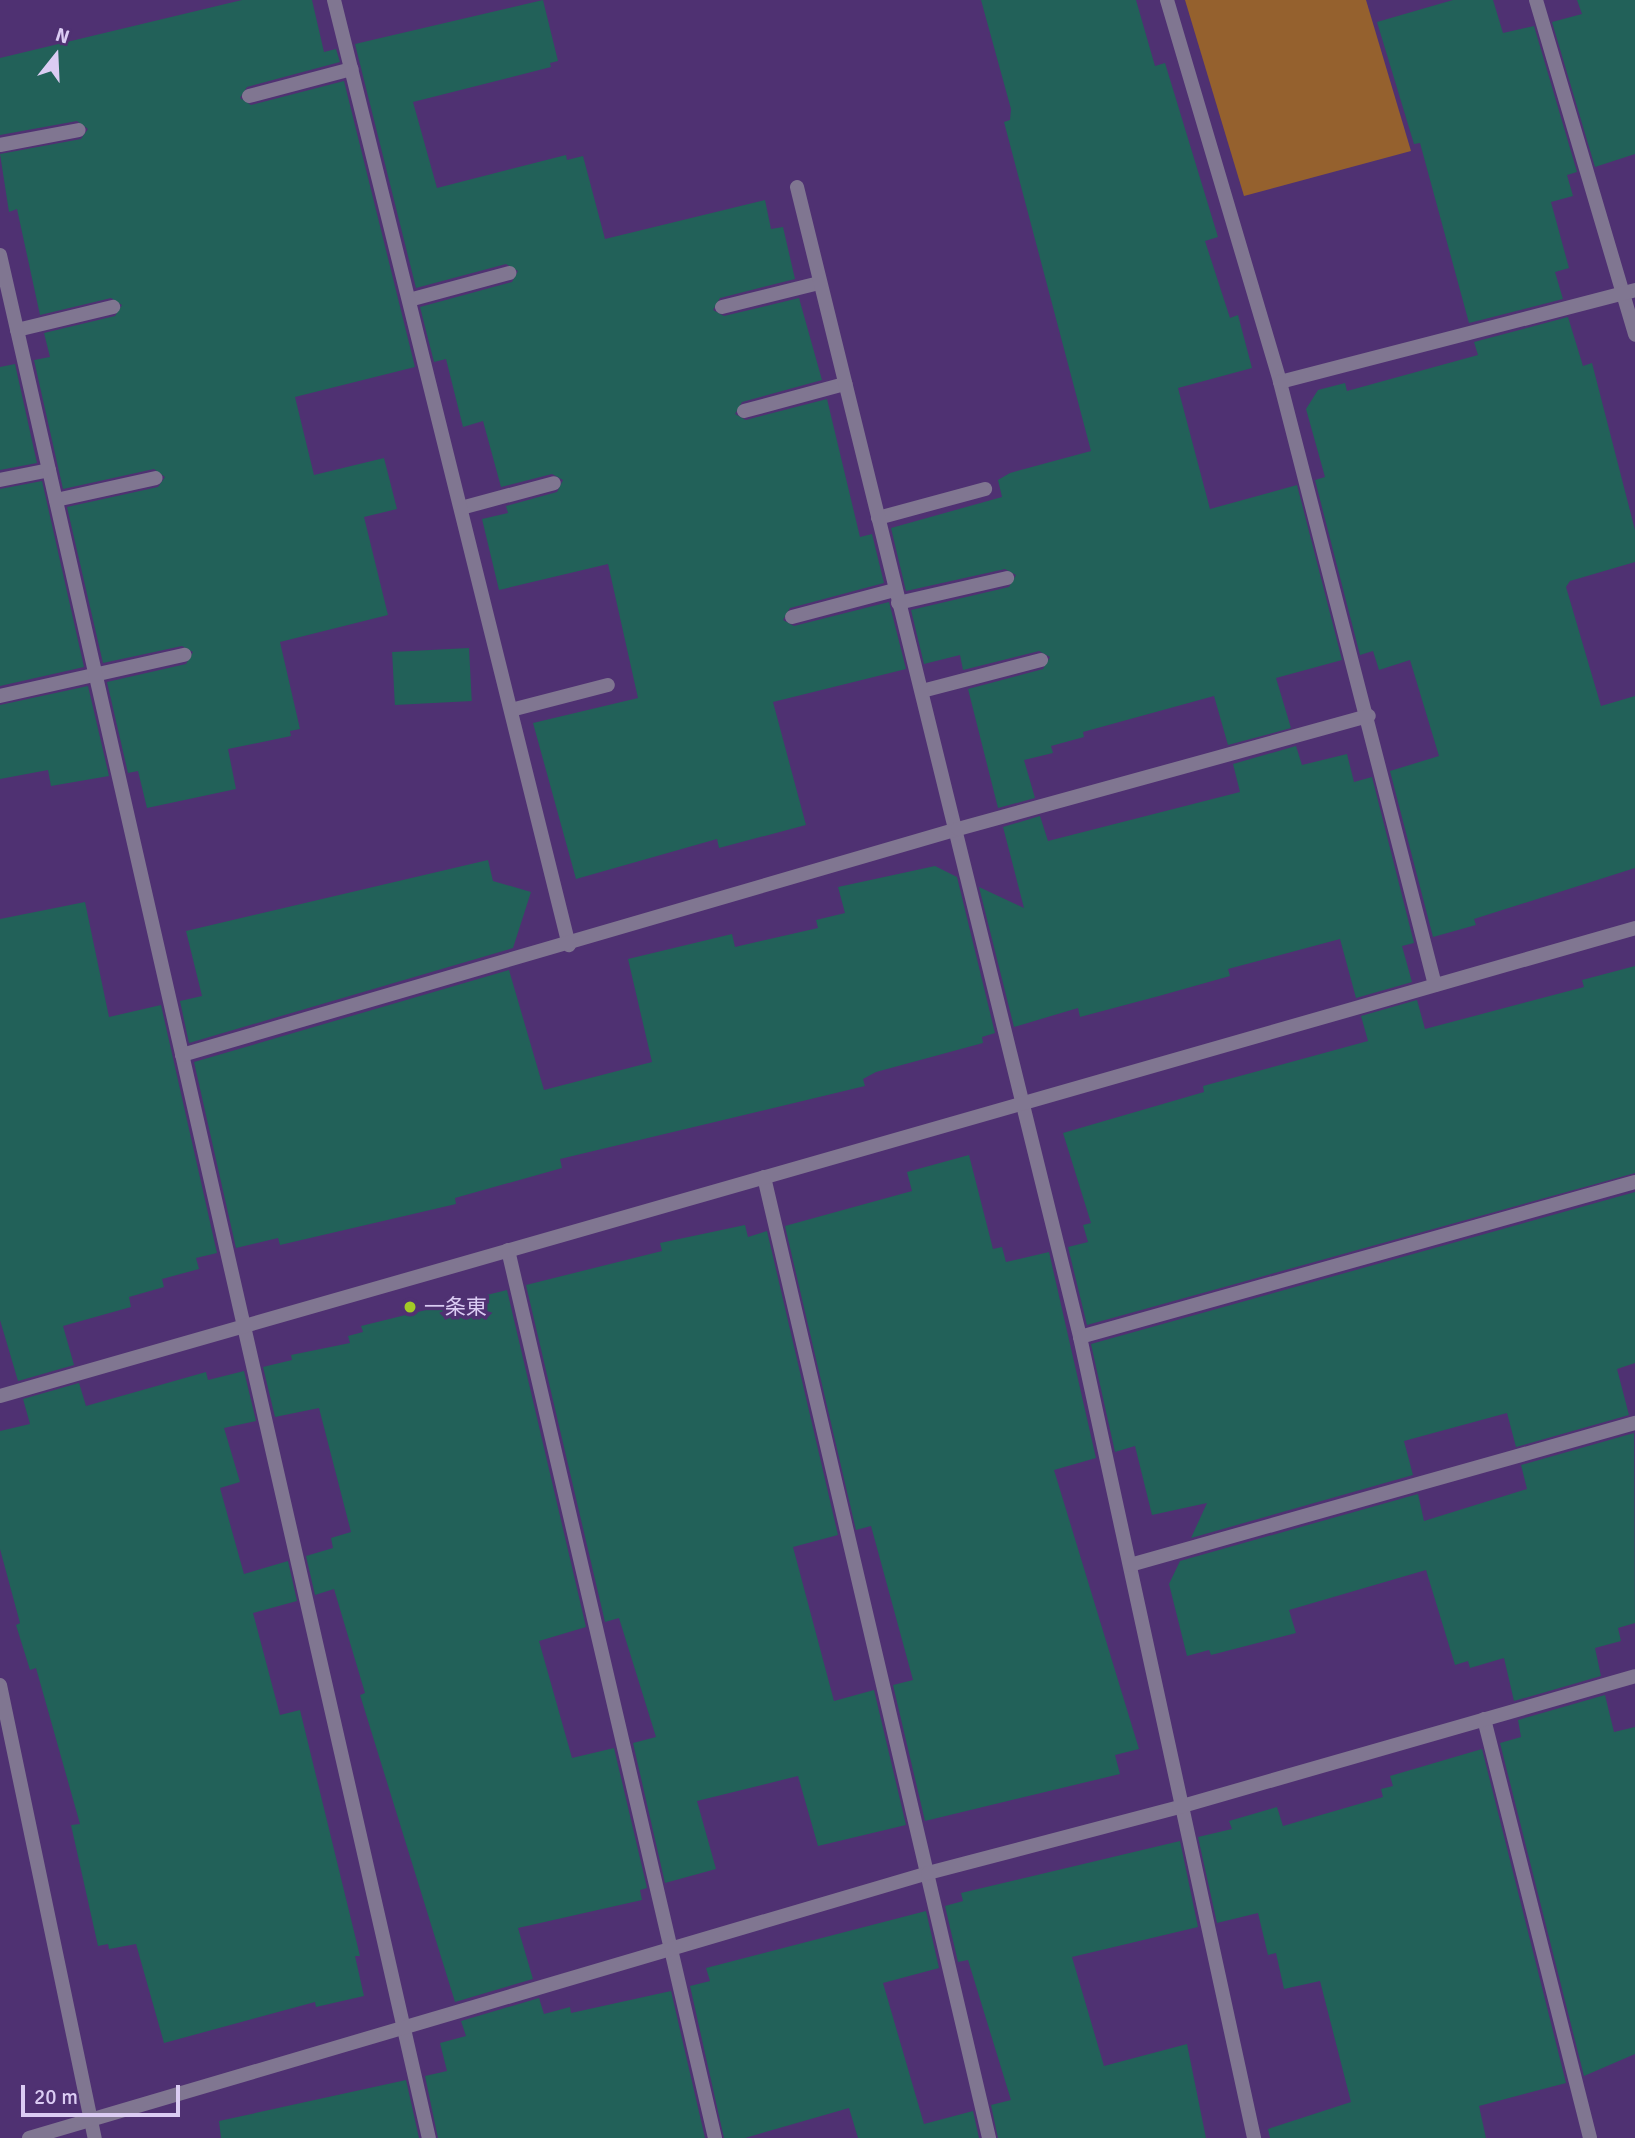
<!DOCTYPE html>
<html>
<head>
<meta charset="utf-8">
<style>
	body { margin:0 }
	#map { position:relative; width:1635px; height:2138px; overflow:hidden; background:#4f3172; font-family:Signika,"Noto Sans JP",sans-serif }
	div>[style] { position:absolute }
	.green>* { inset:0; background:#95612e }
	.building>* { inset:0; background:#226159; transform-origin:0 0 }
	.service>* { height:14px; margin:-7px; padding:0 7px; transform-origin:7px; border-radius:7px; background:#807691 }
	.minor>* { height:14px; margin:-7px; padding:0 7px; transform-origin:7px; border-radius:7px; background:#807691 }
	.dots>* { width:19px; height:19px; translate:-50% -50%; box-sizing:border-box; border:4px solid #4f3172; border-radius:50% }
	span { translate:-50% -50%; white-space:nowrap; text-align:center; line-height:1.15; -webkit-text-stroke:7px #4f3172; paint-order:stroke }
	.poi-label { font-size:21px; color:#dbccf3 }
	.left { translate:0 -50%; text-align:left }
	.north { position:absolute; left:21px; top:21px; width:70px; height:70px; -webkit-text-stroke:5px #4f3172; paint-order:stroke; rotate:18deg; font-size:19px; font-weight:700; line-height:28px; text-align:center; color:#dbccf3 }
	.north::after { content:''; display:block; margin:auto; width:24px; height:32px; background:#dbccf3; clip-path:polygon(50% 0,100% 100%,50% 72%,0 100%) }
	.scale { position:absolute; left:21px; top:2085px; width:159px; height:32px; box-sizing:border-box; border:4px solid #dbccf3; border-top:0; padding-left:9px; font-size:21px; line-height:24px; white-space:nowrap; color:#dbccf3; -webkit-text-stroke:5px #4f3172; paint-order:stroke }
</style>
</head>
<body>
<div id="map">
	<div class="green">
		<div style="clip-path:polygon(1185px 0,1366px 0,1411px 151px,1244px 196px)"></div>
	</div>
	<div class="building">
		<div style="clip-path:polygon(242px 0,312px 0,324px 52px,336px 49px,340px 62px,247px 87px,240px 98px,251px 105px,344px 81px,415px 367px,295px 397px,314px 475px,384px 458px,397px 509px,364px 517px,388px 615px,280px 642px,300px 729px,290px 731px,291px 736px,228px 749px,236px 789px,147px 808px,138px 771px,128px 773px,107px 682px,186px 664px,193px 652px,182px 646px,103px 663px,67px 507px,158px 487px,165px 477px,154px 469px,63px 489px,34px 360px,50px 357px,44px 333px,115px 316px,122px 305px,111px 298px,40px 315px,17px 209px,9px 212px,0 154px,81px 139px,88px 129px,77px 121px,0 135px,0 58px)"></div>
		<div style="clip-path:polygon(543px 0,558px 61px,550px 63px,551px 67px,413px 102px,437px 188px,566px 155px,567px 160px,583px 156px,605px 239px,765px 200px,771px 229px,783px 227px,795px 279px,720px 298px,713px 310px,724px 316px,799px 298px,822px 380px,742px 402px,735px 414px,746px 420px,827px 399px,860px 537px,872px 534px,884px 583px,790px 608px,783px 620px,794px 626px,889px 602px,906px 669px,773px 702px,806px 825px,719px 848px,717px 839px,576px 879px,533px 723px,638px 698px,608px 564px,499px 590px,482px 519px,508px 513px,506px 506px,557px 492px,563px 480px,552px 474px,501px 487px,483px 421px,463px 427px,446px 359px,434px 362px,420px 307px,512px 282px,518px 271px,506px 264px,416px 288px,355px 44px)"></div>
		<div style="clip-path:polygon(981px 0,1136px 0,1155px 66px,1165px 63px,1218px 237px,1205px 241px,1230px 318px,1238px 315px,1252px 368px,1178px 388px,1210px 509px,1297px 485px,1342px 660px,1276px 678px,1291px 728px,1228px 745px,1214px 696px,1083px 732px,1084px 737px,1051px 746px,1053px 753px,1024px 760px,1035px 798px,998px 808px,968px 689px,1043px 669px,1050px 657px,1039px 651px,963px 670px,960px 655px,924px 664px,911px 610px,1009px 587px,1016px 575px,1005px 569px,906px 591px,891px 528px,1002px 497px,998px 480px,1010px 473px,1091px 451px,1004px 122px,1010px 120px,1011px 109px)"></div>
		<div style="clip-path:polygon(1453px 0,1493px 0,1503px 33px,1534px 26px,1577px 172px,1567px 175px,1573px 196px,1551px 202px,1569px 268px,1555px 272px,1563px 299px,1469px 323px,1420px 143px,1414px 144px,1377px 22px)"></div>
		<div style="clip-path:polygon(1577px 0,1635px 0,1635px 154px,1595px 167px,1552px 22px,1582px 14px)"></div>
		<div style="clip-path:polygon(1568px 317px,1583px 366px,1592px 363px,1635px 530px,1635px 562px,1570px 581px,1566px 587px,1601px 706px,1635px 696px,1635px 868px,1474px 919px,1476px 925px,1433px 937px,1390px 771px,1439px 756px,1410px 660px,1379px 670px,1373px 651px,1360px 655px,1315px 480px,1325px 477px,1306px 409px,1318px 390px,1345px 383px,1347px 391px,1478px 355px,1474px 342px)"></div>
		<div style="clip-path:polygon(15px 364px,37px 463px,0 470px,0 367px)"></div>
		<div style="clip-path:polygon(42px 481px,84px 667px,0 686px,0 489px)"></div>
		<div style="left:469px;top:648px;width:53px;height:77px;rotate:87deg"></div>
		<div style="clip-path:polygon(88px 686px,109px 776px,51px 786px,48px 770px,0 779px,0 705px)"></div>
		<div style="clip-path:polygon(1296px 746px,1302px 765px,1347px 754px,1354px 782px,1372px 777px,1414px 943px,1402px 946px,1412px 982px,1356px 998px,1340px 939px,1228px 969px,1230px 976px,1159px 996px,1080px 1017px,1078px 1008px,1014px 1027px,979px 887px,1024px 908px,1003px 827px,1040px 816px,1048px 841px,1240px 792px,1233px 764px)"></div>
		<div style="clip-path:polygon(488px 860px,493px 881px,531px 892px,513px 948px,189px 1043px,180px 1001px,202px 996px,186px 931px)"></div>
		<div style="clip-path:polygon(935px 866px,957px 877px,995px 1033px,982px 1037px,983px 1043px,876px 1072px,863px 1079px,865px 1086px,560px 1159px,562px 1168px,455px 1198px,456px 1204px,280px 1245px,278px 1238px,236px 1248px,194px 1062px,509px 970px,544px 1090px,652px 1062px,628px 959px,732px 934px,735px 947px,818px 928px,816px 920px,845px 913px,838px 887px)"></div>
		<div style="clip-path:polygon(85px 902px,109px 1017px,161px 1005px,217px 1253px,196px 1258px,199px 1269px,162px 1279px,164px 1287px,129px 1297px,131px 1307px,63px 1326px,74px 1365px,18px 1381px,0 1320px,0 919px)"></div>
		<div style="clip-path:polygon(1635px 966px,1635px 1173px,1087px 1325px,1068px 1247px,1088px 1242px,1083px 1225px,1091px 1223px,1063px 1133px,1204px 1092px,1203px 1086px,1368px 1041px,1361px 1016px,1417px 1000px,1425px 1029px,1584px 987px,1582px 980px)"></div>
		<div style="clip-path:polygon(969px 1155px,993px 1249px,1002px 1247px,1006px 1262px,1049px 1252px,1096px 1458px,1054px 1470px,1139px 1749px,1115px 1755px,1120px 1774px,925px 1821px,893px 1685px,913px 1680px,871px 1526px,856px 1530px,785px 1226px,912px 1191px,907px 1172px)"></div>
		<div style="clip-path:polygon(1635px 1192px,1635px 1363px,1617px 1369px,1629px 1415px,1516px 1447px,1507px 1413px,1404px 1441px,1413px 1475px,1191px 1538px,1207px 1503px,1152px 1515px,1135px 1446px,1115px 1452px,1091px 1344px)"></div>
		<div style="clip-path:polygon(745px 1225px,748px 1237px,767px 1231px,838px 1535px,793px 1547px,834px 1701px,874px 1690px,906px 1825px,818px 1846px,798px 1776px,697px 1801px,716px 1869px,665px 1883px,633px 1743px,656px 1737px,619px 1618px,605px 1622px,526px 1285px,662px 1251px,660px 1243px)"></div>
		<div style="clip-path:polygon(507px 1290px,586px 1627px,539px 1641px,572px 1758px,614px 1748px,647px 1888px,640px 1890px,642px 1900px,518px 1928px,533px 1979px,455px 2002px,360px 1695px,365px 1693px,334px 1589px,315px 1595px,306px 1556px,333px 1548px,331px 1538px,351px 1532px,319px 1408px,275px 1417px,263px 1367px,292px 1360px,291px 1355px,350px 1343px,348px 1336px,363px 1332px,361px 1326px)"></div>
		<div style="clip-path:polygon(244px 1371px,256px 1421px,224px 1428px,240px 1482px,220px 1488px,244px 1574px,288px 1561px,297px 1601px,253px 1613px,280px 1715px,300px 1710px,360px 1956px,355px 1956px,364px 1996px,316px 2007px,315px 2002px,164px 2043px,136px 1944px,109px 1949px,108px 1944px,98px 1946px,71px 1825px,80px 1824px,36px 1668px,30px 1670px,16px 1625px,20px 1623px,0 1549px,0 1431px,30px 1424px,23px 1399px,79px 1383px,86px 1406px,206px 1372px,208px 1380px)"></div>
		<div style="clip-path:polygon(1634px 1433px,1635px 1623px,1618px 1628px,1621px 1641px,1595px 1648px,1601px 1676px,1514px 1701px,1504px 1658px,1470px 1668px,1468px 1661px,1455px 1665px,1426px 1570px,1289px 1610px,1296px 1633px,1211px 1655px,1209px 1650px,1187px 1656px,1169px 1584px,1180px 1561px,1418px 1494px,1424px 1521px,1527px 1489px,1521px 1465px)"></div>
		<div style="clip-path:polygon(1605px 1695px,1614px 1732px,1635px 1727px,1635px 2054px,1584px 2076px,1500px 1743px,1521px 1737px,1518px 1720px)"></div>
		<div style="clip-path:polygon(1482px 1749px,1566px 2083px,1479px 2106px,1486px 2138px,1270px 2138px,1268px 2129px,1351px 2102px,1320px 1981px,1284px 1989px,1276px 1953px,1268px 1955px,1258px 1913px,1217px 1923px,1198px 1837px,1232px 1829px,1229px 1821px,1277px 1807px,1283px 1826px,1383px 1797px,1381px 1789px,1393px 1786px,1390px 1776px)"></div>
		<div style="clip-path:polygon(1180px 1841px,1198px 1927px,1072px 1957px,1104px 2066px,1187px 2044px,1206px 2138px,998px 2138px,991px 2105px,1011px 2100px,968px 1960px,958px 1962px,945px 1906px,963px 1901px,961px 1893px)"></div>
		<div style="clip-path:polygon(926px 1911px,939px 1968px,883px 1983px,924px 2124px,973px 2111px,979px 2138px,858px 2138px,849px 2108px,745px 2138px,724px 2138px,690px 1986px,710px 1981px,706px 1968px)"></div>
		<div style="clip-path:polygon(671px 1991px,705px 2138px,438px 2138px,425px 2076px,447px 2071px,440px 2043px,466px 2036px,461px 2021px,539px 1998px,544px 2014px,570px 2007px,571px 2013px)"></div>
		<div style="clip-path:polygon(406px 2080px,419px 2138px,221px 2138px,219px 2121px)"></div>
	</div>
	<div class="service">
		<div style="left:1167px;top:0;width:398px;rotate:73.5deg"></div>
		<div style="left:249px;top:96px;width:106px;rotate:-14.7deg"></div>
		<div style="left:0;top:145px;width:80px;rotate:-10.8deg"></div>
		<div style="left:409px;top:300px;width:104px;rotate:-15.1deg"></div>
		<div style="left:722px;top:307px;width:100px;rotate:-13.9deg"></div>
		<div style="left:17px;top:330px;width:99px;rotate:-13.5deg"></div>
		<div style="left:744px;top:411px;width:105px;rotate:-15deg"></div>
		<div style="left:0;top:480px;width:50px;rotate:-11.5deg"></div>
		<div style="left:56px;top:500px;width:102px;rotate:-12.4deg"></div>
		<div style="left:461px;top:508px;width:96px;rotate:-15deg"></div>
		<div style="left:878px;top:518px;width:111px;rotate:-15.2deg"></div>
		<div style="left:898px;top:603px;width:112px;rotate:-12.9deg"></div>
		<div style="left:792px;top:617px;width:106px;rotate:-14.7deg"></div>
		<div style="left:922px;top:691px;width:123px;rotate:-14.6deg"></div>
		<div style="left:0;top:696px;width:189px;rotate:-12.6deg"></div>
		<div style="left:511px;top:710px;width:100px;rotate:-14.5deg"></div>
	</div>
	<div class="minor">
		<div style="left:334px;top:0;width:974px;rotate:76.04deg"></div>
		<div style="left:1536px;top:0;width:349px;rotate:73.5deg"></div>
		<div style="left:797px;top:187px;width:1184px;rotate:76.17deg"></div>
		<div style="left:1080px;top:1337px;width:820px;rotate:77.74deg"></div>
		<div style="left:0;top:255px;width:1931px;rotate:77.17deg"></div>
		<div style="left:1435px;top:985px;width:623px;rotate:-104.42deg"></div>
		<div style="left:1280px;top:382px;width:367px;rotate:-14.5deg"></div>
		<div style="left:182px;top:1055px;width:808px;rotate:-16.24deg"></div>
		<div style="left:958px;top:829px;width:426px;rotate:-15.4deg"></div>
		<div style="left:764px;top:1177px;width:987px;rotate:76.82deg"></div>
		<div style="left:508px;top:1250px;width:912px;rotate:76.88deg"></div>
		<div style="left:1080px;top:1337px;width:576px;rotate:-15.6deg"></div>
		<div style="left:0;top:1396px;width:1701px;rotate:-15.97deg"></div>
		<div style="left:1130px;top:1565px;width:525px;rotate:-15.71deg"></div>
		<div style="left:0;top:1685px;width:463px;rotate:78.2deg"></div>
		<div style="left:1484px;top:1719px;width:432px;rotate:75.8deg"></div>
		<div style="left:29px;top:2138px;width:937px;rotate:-16.42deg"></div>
		<div style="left:928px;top:1873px;width:260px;rotate:-14.7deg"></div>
		<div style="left:1179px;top:1807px;width:474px;rotate:-16deg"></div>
	</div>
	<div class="dots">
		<div style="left:410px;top:1307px;background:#a3c926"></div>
	</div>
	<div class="poi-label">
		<span class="left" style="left:424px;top:1307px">一条東</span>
	</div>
	<div class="north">N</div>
	<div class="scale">20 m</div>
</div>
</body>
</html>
